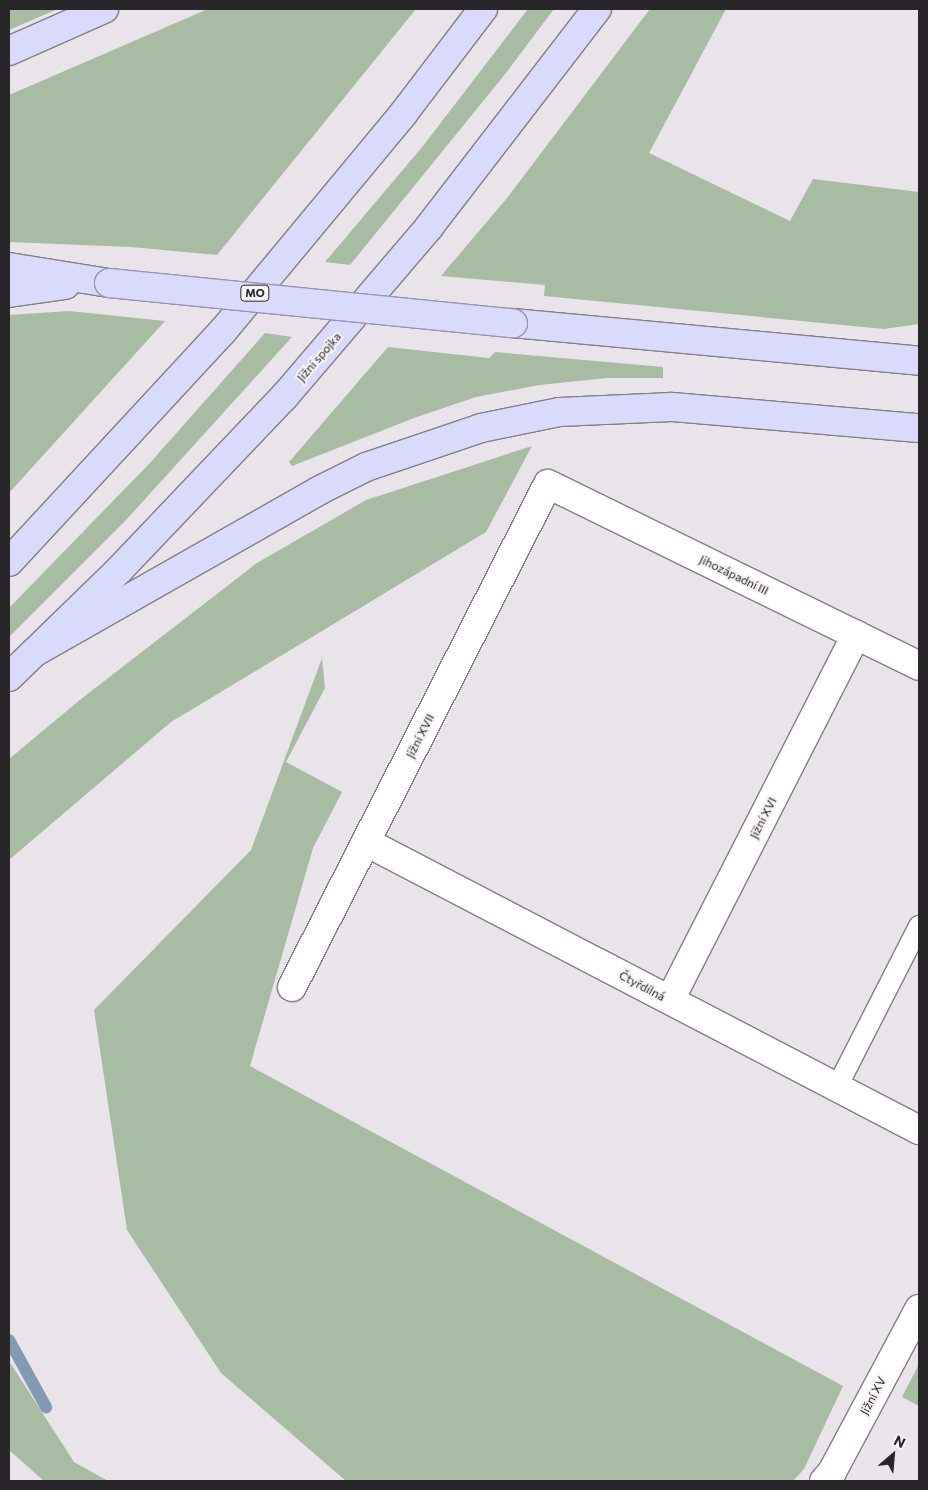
<!DOCTYPE html>
<html>
<head>
<meta charset="utf-8">
<style>
	body { margin:0 }
	#map { position:relative; width:928px; height:1490px; overflow:hidden; background:#e9e4e9; font-family:Commissioner,sans-serif }
	div>[style] { position:absolute }
	.green>* { inset:0; background:#a7bca3 }
	.stream>* { height:12px; margin:-6px; padding:0 6px; transform-origin:6px; border-radius:6px; background:#8499b4 }
	.roads { filter:drop-shadow(1px 0 #837f84) drop-shadow(-1px 0 #837f84) drop-shadow(0 1px #837f84) drop-shadow(0 -1px #837f84) }
	.service>* { height:20px; margin:-10px; padding:0 10px; transform-origin:10px; border-radius:10px; background:#fff }
	.minor>* { height:28px; margin:-14px; padding:0 14px; transform-origin:14px; border-radius:14px; background:#fff }
	.trunk>* { height:28px; margin:-14px; padding:0 14px; transform-origin:14px; border-radius:14px; background:#dadafc }
	.bridges { filter:drop-shadow(1px 0 #9694b2) drop-shadow(-1px 0 #9694b2) drop-shadow(0 1px #9694b2) drop-shadow(0 -1px #9694b2) }
	.trunk-bridge>* { height:28px; margin:-14px; padding:0 14px; transform-origin:14px; border-radius:14px; background:#dadafc }
	span { translate:-50% -50%; white-space:nowrap; text-align:center; line-height:1.15; -webkit-text-stroke:4px #f6f2f6; paint-order:stroke }
	.shield-label span { padding:1px 4px; background:#f6f2f6; border:1px solid; border-radius:4px; -webkit-text-stroke-width:0 }
	.shield-label { font-size:11px; color:#282628; font-weight:700 }
	.street-label { font-size:12px; color:#282628 }
	.frame { position:absolute; inset:0; border:10px solid #282628; pointer-events:none }
	.north { position:absolute; left:868px; top:1430px; width:50px; height:50px; -webkit-text-stroke:4px #f6f2f6; paint-order:stroke; rotate:27deg; font-size:14px; font-weight:700; line-height:20px; text-align:center; color:#282628 }
	.north::after { content:''; display:block; margin:auto; width:18px; height:22px; background:#282628; clip-path:polygon(50% 0,100% 100%,50% 72%,0 100%) }
</style>
</head>
<body>
<div id="map">
	<div class="green">
		<div style="clip-path:polygon(9px 9px,58px 9px,9px 30px)"></div>
		<div style="clip-path:polygon(208px 9px,416px 9px,217px 255px,131px 247px,9px 242px,9px 95px)"></div>
		<div style="clip-path:polygon(528px 9px,554px 9px,506px 73px,350px 265px,325px 262px,423px 146px)"></div>
		<div style="clip-path:polygon(650px 9px,726px 9px,649px 153px,790px 221px,813px 179px,919px 192px,919px 324px,884px 329px,544px 296px,545px 285px,441px 276px,507px 198px)"></div>
		<div style="clip-path:polygon(69px 311px,165px 321px,9px 493px,9px 315px)"></div>
		<div style="clip-path:polygon(265px 333px,292px 337px,126px 520px,9px 637px,9px 608px,149px 464px)"></div>
		<div style="clip-path:polygon(388px 347px,489px 358px,495px 352px,663px 367px,663px 378px,607px 378px,539px 385px,476px 397px,414px 418px,292px 466px,289px 462px)"></div>
		<div style="clip-path:polygon(532px 446px,486px 532px,171px 722px,9px 860px,9px 759px,81px 699px,257px 563px,366px 500px)"></div>
		<div style="clip-path:polygon(322px 658px,325px 688px,286px 762px,342px 792px,313px 848px,250px 1066px,843px 1386px,804px 1469px,793px 1481px,346px 1481px,221px 1373px,127px 1230px,94px 1010px,251px 850px)"></div>
		<div style="clip-path:polygon(9px 1361px,74px 1462px,108px 1481px,44px 1481px,9px 1450px)"></div>
		<div style="clip-path:polygon(919px 1364px,919px 1406px,902px 1397px)"></div>
	</div>
	<div class="stream">
		<div style="left:9px;top:1340px;width:77px;rotate:61.1deg"></div>
	</div>
	<div class="roads">
		<div class="service">
			<div style="left:837px;top:1087px;width:181px;rotate:-63deg"></div>
		</div>
		<div class="minor">
			<div style="left:366px;top:842px;width:624px;rotate:27.51deg"></div>
			<div style="left:292px;top:987px;width:564px;rotate:-63.03deg"></div>
			<div style="left:548px;top:484px;width:413px;rotate:26.1deg"></div>
			<div style="left:670px;top:1000px;width:410px;rotate:-63deg"></div>
			<div style="left:824px;top:1481px;width:12px;rotate:-48deg"></div>
			<div style="left:832px;top:1472px;width:185px;rotate:-61.9deg"></div>
		</div>
		<div class="trunk">
			<div style="left:9px;top:51px;width:104px;rotate:-23.9deg"></div>
			<div style="left:9px;top:267px;width:101px;rotate:9.1deg"></div>
			<div style="left:9px;top:293px;width:57px;rotate:-8.1deg"></div>
			<div style="left:513px;top:323px;width:408px;rotate:5.3deg"></div>
			<div style="left:9px;top:562px;width:315px;rotate:-47.2deg"></div>
			<div style="left:223px;top:331px;width:282px;rotate:-50.3deg"></div>
			<div style="left:403px;top:114px;width:132px;rotate:-52.7deg"></div>
			<div style="left:35px;top:652px;width:328px;rotate:-29.6deg"></div>
			<div style="left:320px;top:490px;width:51px;rotate:-26.6deg"></div>
			<div style="left:366px;top:467px;width:121px;rotate:-18.7deg"></div>
			<div style="left:481px;top:428px;width:80px;rotate:-11.6deg"></div>
			<div style="left:559px;top:412px;width:113px;rotate:-2.5deg"></div>
			<div style="left:672px;top:407px;width:248px;rotate:4.9deg"></div>
			<div style="left:9px;top:677px;width:155px;rotate:-44.2deg"></div>
			<div style="left:120px;top:569px;width:238px;rotate:-46.4deg"></div>
			<div style="left:284px;top:397px;width:223px;rotate:-49.5deg"></div>
			<div style="left:429px;top:227px;width:275px;rotate:-52.4deg"></div>
		</div>
	</div>
	<div class="bridges">
		<div class="trunk-bridge">
			<div style="left:109px;top:283px;width:406px;rotate:5.7deg"></div>
		</div>
	</div>
	<div class="shield-label">
		<span style="left:255px;top:293px">MO</span>
	</div>
	<div class="street-label">
		<span style="left:319px;top:357px;rotate:-49deg">Jižní spojka</span>
		<span style="left:734px;top:575px;rotate:26deg">Jihozápadní III</span>
		<span style="left:420px;top:736px;rotate:-63deg">Jižní XVII</span>
		<span style="left:763px;top:818px;rotate:-63deg">Jižní XVI</span>
		<span style="left:642px;top:986px;rotate:28deg">Čtyřdílná</span>
		<span style="left:873px;top:1396px;rotate:-62deg">Jižní XV</span>
	</div>
	<div class="frame"></div>
	<div class="north">N</div>
</div>
</body>
</html>
